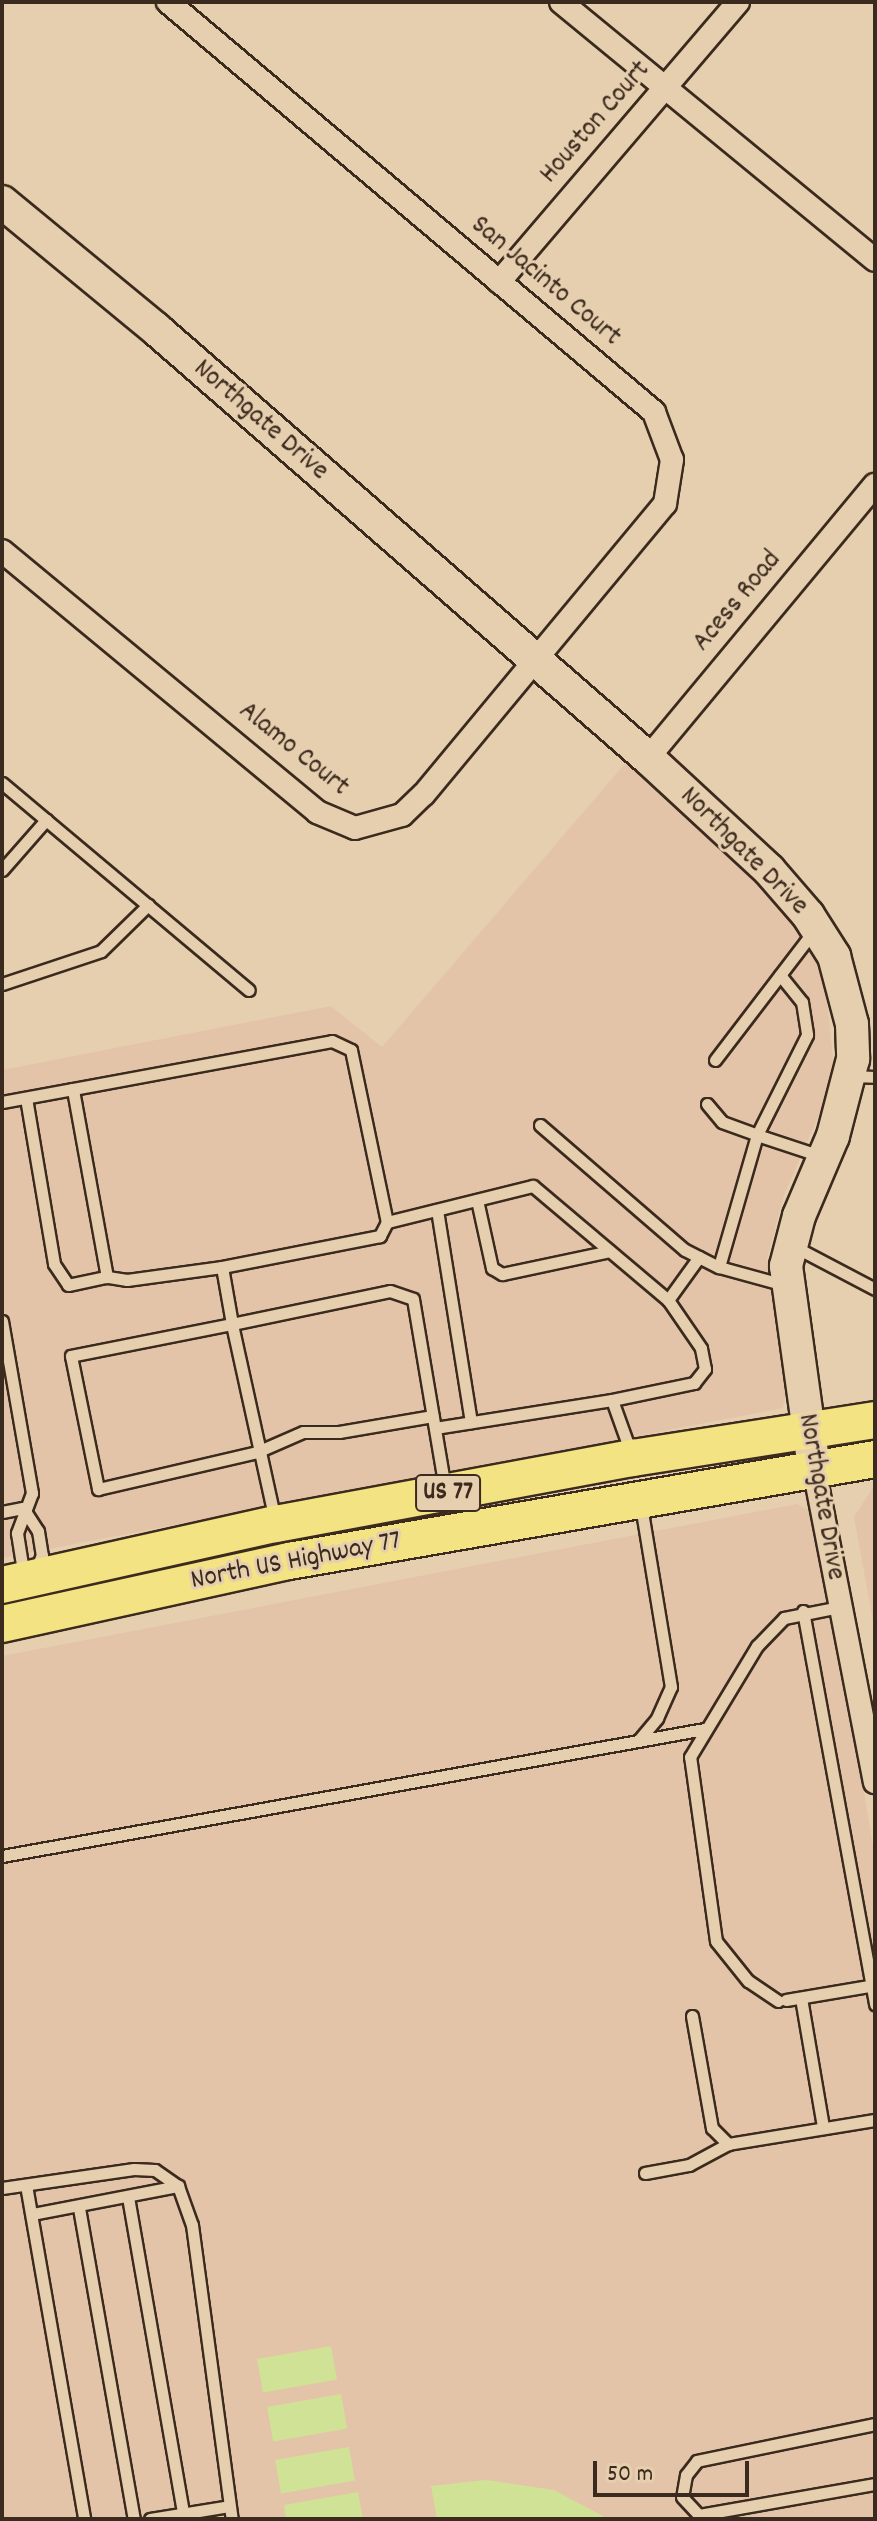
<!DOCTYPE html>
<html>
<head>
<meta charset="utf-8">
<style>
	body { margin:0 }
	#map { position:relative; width:877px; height:2521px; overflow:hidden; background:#e6cfaf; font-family:Dekko,sans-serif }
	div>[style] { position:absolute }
	.built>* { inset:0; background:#e4c4a8 }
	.green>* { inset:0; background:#d0e296; transform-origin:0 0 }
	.roads { filter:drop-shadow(2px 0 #3b2a1e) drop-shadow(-2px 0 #3b2a1e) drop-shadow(0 2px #3b2a1e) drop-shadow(0 -2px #3b2a1e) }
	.lane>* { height:11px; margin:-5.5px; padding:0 5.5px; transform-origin:5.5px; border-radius:5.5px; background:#e6cfaf }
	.street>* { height:22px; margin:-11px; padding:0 11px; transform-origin:11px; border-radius:11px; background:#e6cfaf }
	.secondary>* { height:32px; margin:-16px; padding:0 16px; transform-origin:16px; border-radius:16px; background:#e6cfaf }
	.primary>* { height:36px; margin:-18px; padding:0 18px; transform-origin:18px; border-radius:18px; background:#f4e382 }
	span { translate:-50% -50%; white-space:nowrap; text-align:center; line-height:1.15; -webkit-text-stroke:6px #e6cfaf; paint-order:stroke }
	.shield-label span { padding:2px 6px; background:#e6cfaf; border:2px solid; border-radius:6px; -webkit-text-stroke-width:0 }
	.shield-label { font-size:26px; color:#3b2a1e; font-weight:700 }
	.street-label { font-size:28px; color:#3b2a1e }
	.frame { position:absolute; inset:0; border:4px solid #3b2a1e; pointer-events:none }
	.scale { position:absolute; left:593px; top:2461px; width:156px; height:36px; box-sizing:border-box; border:4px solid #3b2a1e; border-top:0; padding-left:10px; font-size:24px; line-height:28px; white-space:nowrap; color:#3b2a1e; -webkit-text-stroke:6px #e6cfaf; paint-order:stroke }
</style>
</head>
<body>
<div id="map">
	<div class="built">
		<div style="clip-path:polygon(628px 760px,790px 907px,813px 950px,826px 990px,835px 1078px,784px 1195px,767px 1259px,786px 1394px,783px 1408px,2px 1558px,2px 1070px,331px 1006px,382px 1047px)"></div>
		<div style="clip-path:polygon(875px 1484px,875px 1632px,854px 1517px)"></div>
		<div style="clip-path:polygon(797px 1504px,816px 1514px,822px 1536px,875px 1858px,875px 2519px,4px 2519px,2px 1656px)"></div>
	</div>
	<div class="green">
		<div style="left:331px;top:2346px;width:34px;height:75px;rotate:80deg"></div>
		<div style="left:341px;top:2394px;width:35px;height:75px;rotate:80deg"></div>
		<div style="left:349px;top:2447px;width:34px;height:75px;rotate:80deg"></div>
		<div style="clip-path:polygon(486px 2480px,554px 2490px,608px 2519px,437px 2519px,431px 2486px)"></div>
		<div style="clip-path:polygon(358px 2492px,363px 2519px,286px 2519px,284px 2505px)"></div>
	</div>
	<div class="roads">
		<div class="lane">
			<div style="left:2px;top:783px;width:322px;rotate:40deg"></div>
			<div style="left:2px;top:870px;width:67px;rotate:-48.7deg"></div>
			<div style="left:780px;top:975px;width:35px;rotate:51deg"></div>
			<div style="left:802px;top:1002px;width:33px;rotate:81deg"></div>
			<div style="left:807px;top:1035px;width:112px;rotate:116.6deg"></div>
			<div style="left:757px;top:1135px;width:67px;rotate:18.2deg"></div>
			<div style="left:2px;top:984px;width:104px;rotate:-18.4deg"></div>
			<div style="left:101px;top:951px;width:66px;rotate:-44.4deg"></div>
			<div style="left:715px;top:1060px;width:161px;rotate:-52.6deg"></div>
			<div style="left:850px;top:1076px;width:25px;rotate:2deg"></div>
			<div style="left:26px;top:1098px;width:168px;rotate:80.4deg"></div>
			<div style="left:54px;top:1264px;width:25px;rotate:56deg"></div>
			<div style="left:68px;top:1285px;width:40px;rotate:-12deg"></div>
			<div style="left:2px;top:1102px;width:72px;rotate:-10.4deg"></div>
			<div style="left:707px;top:1104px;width:23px;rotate:50deg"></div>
			<div style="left:722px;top:1122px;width:37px;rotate:20deg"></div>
			<div style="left:757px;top:1135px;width:137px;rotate:106.1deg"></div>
			<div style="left:540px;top:1125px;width:191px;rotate:40.8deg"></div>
			<div style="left:685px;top:1250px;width:38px;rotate:27deg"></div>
			<div style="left:719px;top:1267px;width:68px;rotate:15.3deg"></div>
			<div style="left:477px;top:1200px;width:70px;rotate:77.6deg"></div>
			<div style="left:492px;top:1268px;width:12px;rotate:31deg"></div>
			<div style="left:502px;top:1274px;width:110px;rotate:-12deg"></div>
			<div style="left:437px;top:1210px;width:215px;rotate:80.9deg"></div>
			<div style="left:387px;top:1222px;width:150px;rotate:-13.9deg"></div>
			<div style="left:533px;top:1186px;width:177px;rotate:40.2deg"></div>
			<div style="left:795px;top:1247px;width:90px;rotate:27.7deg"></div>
			<div style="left:222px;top:1267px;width:96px;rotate:172.2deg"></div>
			<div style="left:127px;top:1280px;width:20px;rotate:-171deg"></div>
			<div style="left:107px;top:1277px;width:191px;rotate:-100.3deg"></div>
			<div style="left:73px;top:1089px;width:263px;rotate:-10.5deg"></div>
			<div style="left:332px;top:1041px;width:21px;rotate:25deg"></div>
			<div style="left:351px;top:1050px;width:176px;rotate:78.2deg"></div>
			<div style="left:387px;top:1222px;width:16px;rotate:117deg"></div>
			<div style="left:380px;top:1236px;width:161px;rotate:168.9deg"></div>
			<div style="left:222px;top:1267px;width:58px;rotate:80deg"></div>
			<div style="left:232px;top:1324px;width:164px;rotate:168.8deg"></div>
			<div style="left:71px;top:1356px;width:136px;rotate:78.5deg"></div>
			<div style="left:98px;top:1489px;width:163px;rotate:-13.1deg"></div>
			<div style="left:257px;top:1452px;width:50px;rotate:-23.5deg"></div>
			<div style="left:303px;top:1432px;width:36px"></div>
			<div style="left:339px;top:1432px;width:95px;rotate:-9.7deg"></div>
			<div style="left:2px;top:1321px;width:175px;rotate:80.1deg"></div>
			<div style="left:32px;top:1493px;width:43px;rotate:110.6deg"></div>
			<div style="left:17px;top:1533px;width:31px;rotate:81deg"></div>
			<div style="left:22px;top:1564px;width:11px;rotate:34deg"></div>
			<div style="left:612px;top:1400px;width:84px;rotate:-11.7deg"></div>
			<div style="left:694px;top:1383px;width:18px;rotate:-52deg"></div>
			<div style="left:705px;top:1369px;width:21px;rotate:-101deg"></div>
			<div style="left:701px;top:1348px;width:58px;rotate:-124.5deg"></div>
			<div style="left:668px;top:1300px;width:53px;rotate:-54.2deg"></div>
			<div style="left:435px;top:1428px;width:179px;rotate:-9deg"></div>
			<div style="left:612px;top:1400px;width:56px;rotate:70.3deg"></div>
			<div style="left:23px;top:1508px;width:27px;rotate:57deg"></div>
			<div style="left:38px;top:1531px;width:24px;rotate:81deg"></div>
			<div style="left:42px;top:1555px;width:15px;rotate:113deg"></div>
			<div style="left:2px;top:1512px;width:21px;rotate:-11deg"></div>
			<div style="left:275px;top:1520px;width:201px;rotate:-102.4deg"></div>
			<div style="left:232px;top:1324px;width:161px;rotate:-11.8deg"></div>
			<div style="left:390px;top:1291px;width:24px;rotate:19deg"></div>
			<div style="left:413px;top:1299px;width:193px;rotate:80.4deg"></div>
			<div style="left:803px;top:1611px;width:400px;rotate:79.6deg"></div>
			<div style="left:638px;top:1741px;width:30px;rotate:-50deg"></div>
			<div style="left:657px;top:1718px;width:34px;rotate:-66deg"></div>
			<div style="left:671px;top:1687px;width:183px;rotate:-99.4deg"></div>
			<div style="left:2px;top:1856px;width:713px;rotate:-10.25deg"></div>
			<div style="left:801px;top:1998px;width:131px;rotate:80.3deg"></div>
			<div style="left:786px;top:2000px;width:90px;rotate:-9.6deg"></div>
			<div style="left:778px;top:2001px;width:36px;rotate:-146deg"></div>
			<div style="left:748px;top:1981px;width:51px;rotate:-128.7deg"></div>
			<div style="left:716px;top:1941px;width:186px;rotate:-98deg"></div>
			<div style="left:690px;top:1757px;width:130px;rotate:-58.9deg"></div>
			<div style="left:757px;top:1646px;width:39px;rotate:-46deg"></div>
			<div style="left:784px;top:1618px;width:56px;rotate:-11.3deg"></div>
			<div style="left:692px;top:2016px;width:114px;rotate:79.9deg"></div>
			<div style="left:712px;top:2128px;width:23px;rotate:45deg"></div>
			<div style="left:645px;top:2173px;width:45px;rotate:-10.3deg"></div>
			<div style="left:689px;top:2165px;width:44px;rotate:-28.3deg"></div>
			<div style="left:728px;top:2144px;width:149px;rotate:-9.3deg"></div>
			<div style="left:26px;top:2185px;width:339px;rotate:80.1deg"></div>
			<div style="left:2px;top:2188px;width:133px;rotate:-8.2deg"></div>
			<div style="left:134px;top:2169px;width:21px;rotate:3deg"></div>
			<div style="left:155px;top:2170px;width:28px;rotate:35deg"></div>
			<div style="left:178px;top:2186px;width:41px;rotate:70.3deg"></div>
			<div style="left:192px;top:2225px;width:297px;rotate:82.3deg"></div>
			<div style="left:128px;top:2197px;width:327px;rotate:80.1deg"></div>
			<div style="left:79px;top:2208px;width:316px;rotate:80deg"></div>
			<div style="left:32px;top:2214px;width:149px;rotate:-10.9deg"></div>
			<div style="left:875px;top:2424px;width:182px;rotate:168.3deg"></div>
			<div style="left:697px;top:2461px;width:18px;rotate:128deg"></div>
			<div style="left:686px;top:2475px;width:22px;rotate:100deg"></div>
			<div style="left:682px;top:2497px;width:25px;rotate:47deg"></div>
			<div style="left:699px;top:2515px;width:179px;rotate:-10deg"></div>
			<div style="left:150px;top:2519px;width:80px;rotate:-9.3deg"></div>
		</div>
		<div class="street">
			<div style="left:561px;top:2px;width:406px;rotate:39.4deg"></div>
			<div style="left:499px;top:282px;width:368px;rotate:-49.5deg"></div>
			<div style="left:2px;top:551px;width:409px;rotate:39.6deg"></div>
			<div style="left:317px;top:812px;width:41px;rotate:22.8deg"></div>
			<div style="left:355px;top:828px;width:49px;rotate:-15.5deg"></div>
			<div style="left:402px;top:815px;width:30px;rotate:-44deg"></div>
			<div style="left:424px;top:794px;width:377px;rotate:-50.3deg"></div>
			<div style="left:665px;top:504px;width:45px;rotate:-81deg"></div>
			<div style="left:672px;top:460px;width:51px;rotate:-110.6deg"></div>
			<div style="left:654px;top:412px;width:636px;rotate:-139.85deg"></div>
			<div style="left:648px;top:758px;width:355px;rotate:-50.3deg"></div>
			<div style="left:814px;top:1469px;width:319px;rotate:79deg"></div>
		</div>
		<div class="secondary">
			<div style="left:2px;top:202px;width:200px;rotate:39.5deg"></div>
			<div style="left:156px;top:329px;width:653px;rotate:41.09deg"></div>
			<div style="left:648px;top:758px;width:165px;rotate:42.8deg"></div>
			<div style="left:769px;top:870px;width:60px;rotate:49.1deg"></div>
			<div style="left:808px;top:915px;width:49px;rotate:57.6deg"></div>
			<div style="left:834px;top:956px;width:70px;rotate:75.2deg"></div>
			<div style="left:852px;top:1024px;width:35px;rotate:88deg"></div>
			<div style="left:853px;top:1059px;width:80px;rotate:104.6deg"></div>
			<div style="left:833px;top:1136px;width:87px;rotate:113deg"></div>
			<div style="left:799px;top:1216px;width:52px;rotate:104.6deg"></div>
			<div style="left:786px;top:1266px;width:205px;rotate:82.1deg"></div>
		</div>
		<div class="primary">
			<div style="left:2px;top:1585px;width:281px;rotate:-12.6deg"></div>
			<div style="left:276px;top:1524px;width:363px;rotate:-10.5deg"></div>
			<div style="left:633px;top:1458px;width:245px;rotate:-8.9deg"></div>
			<div style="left:2px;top:1624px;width:294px;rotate:-12.4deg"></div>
			<div style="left:289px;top:1561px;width:595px;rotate:-9.87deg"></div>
		</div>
	</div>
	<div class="shield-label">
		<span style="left:448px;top:1493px">US 77</span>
	</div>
	<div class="street-label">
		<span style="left:596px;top:123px;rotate:-49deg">Houston Court</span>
		<span style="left:545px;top:282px;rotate:40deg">San Jacinto Court</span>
		<span style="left:260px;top:421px;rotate:41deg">Northgate Drive</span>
		<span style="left:738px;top:602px;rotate:-50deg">Acess Road</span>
		<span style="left:293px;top:750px;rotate:39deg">Alamo Court</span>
		<span style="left:743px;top:852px;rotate:45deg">Northgate Drive</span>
		<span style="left:820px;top:1497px;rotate:80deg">Northgate Drive</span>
		<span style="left:296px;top:1562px;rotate:-11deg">North US Highway 77</span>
	</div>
	<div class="frame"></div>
	<div class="scale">50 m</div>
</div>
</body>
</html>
